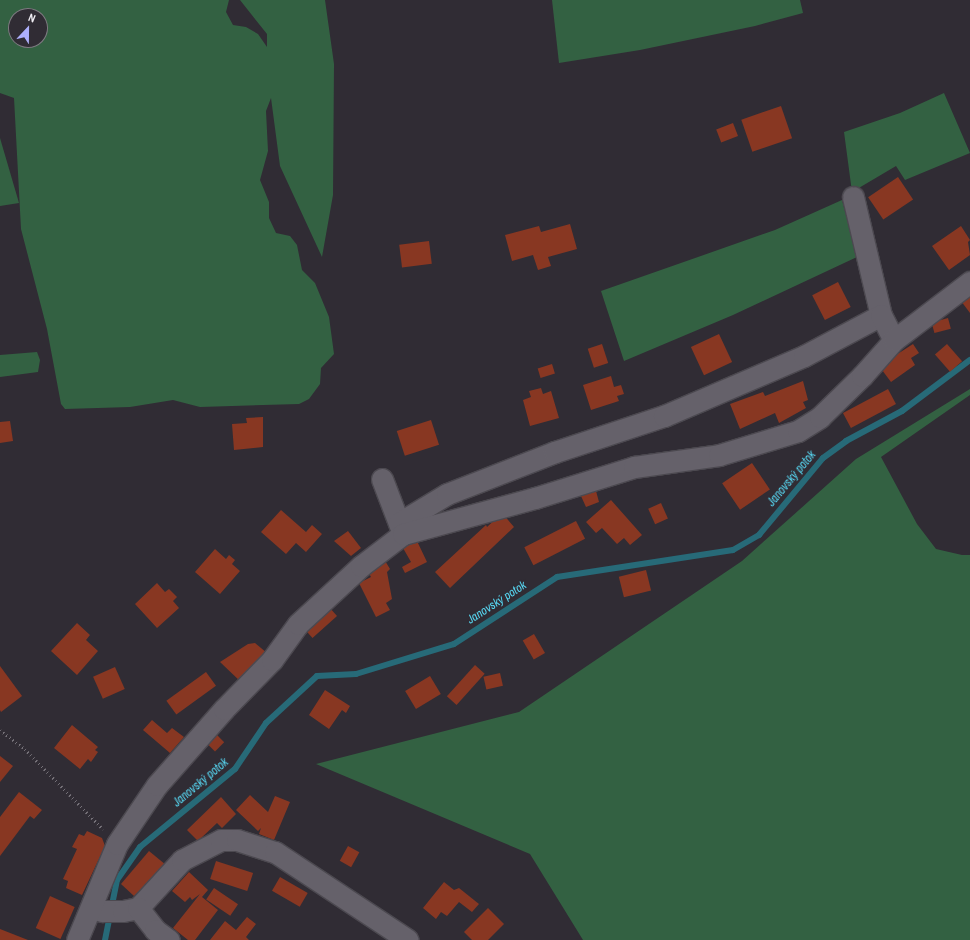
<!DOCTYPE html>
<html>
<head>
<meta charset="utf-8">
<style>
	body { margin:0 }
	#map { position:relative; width:970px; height:940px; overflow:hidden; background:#302c34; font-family:"Archivo Narrow",sans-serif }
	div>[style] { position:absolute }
	.green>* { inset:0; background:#336142 }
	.stream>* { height:6px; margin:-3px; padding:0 3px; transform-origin:3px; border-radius:3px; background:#276a78 }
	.building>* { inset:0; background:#883722; transform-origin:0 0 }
	.path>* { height:2.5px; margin-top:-1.25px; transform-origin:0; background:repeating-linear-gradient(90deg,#757178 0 1px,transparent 0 4px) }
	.roads { filter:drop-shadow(1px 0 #4c4950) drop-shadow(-1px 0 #4c4950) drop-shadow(0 1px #4c4950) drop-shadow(0 -1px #4c4950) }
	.minor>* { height:21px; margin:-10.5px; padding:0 10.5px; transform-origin:10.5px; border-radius:10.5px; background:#65616a }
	span { translate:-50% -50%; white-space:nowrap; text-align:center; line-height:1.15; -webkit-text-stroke:3px #302c34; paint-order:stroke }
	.water-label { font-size:12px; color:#57d7f2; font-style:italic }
	.north { position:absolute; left:8px; top:8px; width:40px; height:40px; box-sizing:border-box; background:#302c34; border:1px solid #7e7a81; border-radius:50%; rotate:22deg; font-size:11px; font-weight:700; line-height:16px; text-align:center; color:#f2eff5 }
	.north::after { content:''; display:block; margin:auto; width:14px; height:18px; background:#adaffb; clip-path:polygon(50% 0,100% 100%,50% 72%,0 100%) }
</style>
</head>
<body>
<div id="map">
	<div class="green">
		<div style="clip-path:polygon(evenodd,0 0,229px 0,226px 12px,233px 25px,246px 27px,258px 34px,267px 47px,267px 34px,240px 0,325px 0,334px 64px,333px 195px,322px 257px,280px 166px,271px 98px,266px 111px,268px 151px,260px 180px,269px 202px,269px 218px,276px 233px,290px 236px,297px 245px,302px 270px,315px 283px,329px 317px,334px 354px,321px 368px,320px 384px,309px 399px,299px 404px,200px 407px,173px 400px,130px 407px,65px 409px,61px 404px,47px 329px,21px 229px,14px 98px,0 93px,0 0,16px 16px,40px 16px,40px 40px,16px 40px,16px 16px)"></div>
		<div style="clip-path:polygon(552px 0,800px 0,803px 13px,755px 26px,640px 50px,559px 63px)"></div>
		<div style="clip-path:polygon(944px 93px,970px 153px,905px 180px,896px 166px,852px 192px,844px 132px,900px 113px)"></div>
		<div style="clip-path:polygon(0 138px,19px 203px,0 206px)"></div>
		<div style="clip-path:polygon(842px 200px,857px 257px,733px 315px,624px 361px,601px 291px,775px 230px)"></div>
		<div style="clip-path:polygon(37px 352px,40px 360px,38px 372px,0 377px,0 355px)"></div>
		<div style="clip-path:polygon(970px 389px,970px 395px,881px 457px,917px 524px,936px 549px,962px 555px,970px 555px,970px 940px,583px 940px,530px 854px,316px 764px,519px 712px,742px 561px,856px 459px)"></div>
	</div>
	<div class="stream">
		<div style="left:105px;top:940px;width:61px;rotate:-78.7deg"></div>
		<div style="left:117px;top:880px;width:40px;rotate:-55.1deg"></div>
		<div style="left:140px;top:847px;width:123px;rotate:-39.4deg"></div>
		<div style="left:235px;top:769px;width:55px;rotate:-56deg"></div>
		<div style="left:266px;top:723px;width:69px;rotate:-42.7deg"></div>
		<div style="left:317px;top:676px;width:39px;rotate:-3deg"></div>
		<div style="left:356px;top:674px;width:102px;rotate:-17deg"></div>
		<div style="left:454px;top:644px;width:123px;rotate:-33deg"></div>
		<div style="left:557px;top:577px;width:178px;rotate:-8.7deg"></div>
		<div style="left:733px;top:550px;width:30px;rotate:-30deg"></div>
		<div style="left:759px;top:535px;width:100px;rotate:-50.3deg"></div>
		<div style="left:823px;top:458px;width:29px;rotate:-36deg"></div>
		<div style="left:846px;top:441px;width:64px;rotate:-28.2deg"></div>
		<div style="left:902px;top:411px;width:85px;rotate:-36.9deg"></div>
	</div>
	<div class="building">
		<div style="left:781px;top:106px;width:34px;height:42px;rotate:71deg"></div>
		<div style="left:733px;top:123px;width:14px;height:18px;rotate:69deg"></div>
		<div style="left:898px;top:177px;width:27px;height:36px;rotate:56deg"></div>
		<div style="clip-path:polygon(570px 224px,577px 249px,548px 257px,551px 266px,538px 270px,533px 255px,512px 261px,505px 235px,539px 226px,541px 232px)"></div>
		<div style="clip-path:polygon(961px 226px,970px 240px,968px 242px,970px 255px,949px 270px,932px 246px)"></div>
		<div style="left:429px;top:241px;width:23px;height:30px;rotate:83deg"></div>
		<div style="left:838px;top:282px;width:28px;height:29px;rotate:63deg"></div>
		<div style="clip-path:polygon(970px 294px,970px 313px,961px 301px)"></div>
		<div style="left:948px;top:318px;width:11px;height:17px;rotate:75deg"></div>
		<div style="left:719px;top:334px;width:31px;height:31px;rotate:65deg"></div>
		<div style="left:602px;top:344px;width:20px;height:15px;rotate:72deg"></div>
		<div style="clip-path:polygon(913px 344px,919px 353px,911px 358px,915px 365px,891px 382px,879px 366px)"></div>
		<div style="left:947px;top:344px;width:23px;height:16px;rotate:49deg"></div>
		<div style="left:552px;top:364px;width:10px;height:15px;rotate:73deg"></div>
		<div style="clip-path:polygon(611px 376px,614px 387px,621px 385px,624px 394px,617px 396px,619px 401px,591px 410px,583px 385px)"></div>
		<div style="clip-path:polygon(803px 381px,808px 400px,803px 402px,806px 408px,779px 423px,775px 413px,740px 429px,730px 404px,763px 392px,765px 396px)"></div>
		<div style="clip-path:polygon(541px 388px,543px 394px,551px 391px,559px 418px,530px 426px,523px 400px,531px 397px,529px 391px)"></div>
		<div style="left:888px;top:389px;width:17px;height:51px;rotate:62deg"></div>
		<div style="clip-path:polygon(263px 417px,263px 447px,234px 450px,232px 424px,247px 423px,246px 418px)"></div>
		<div style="left:431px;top:420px;width:26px;height:36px;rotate:72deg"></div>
		<div style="clip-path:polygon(10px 421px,13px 441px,0 443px,0 422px)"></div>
		<div style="left:752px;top:463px;width:32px;height:36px;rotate:56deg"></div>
		<div style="clip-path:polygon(596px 491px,599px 502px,586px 507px,581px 496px)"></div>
		<div style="clip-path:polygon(611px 500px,642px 535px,630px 545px,624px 538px,617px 544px,602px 528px,596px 533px,586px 522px)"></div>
		<div style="left:661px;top:503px;width:17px;height:14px;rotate:66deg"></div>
		<div style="clip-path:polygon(281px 510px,306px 532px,312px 525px,322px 534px,306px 552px,296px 543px,286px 554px,261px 532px)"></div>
		<div style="clip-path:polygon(502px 513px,514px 527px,450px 588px,435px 572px,486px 525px,487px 527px)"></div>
		<div style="left:576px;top:521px;width:20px;height:58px;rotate:63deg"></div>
		<div style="clip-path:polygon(348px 531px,361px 548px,351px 556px,334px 541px)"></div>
		<div style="clip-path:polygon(417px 541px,427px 562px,405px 573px,402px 567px,411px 562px,403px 548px)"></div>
		<div style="clip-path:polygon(215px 549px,226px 559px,229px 555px,235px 560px,232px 564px,240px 571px,220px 594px,195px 572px)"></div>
		<div style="clip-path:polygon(384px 559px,390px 569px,387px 572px,392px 599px,386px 603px,390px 610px,376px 617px,359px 583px,371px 577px,367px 570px)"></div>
		<div style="left:646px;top:570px;width:21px;height:28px;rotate:76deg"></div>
		<div style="clip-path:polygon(157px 583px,165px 592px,169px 589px,177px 597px,173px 601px,179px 608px,157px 628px,135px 604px)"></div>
		<div style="left:329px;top:607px;width:12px;height:33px;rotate:48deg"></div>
		<div style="clip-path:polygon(77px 623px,90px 635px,86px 640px,98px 651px,77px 675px,51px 651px)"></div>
		<div style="left:534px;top:634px;width:22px;height:13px;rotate:60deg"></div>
		<div style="clip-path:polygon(255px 643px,267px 653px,242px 683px,220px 662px,248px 644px)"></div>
		<div style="left:475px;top:665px;width:13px;height:42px;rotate:42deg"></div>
		<div style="clip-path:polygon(0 666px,22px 696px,1px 712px,0 710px)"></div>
		<div style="left:115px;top:667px;width:24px;height:24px;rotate:66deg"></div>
		<div style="left:206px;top:672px;width:17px;height:49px;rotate:54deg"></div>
		<div style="left:500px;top:673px;width:13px;height:17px;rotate:77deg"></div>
		<div style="left:430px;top:676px;width:21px;height:29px;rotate:59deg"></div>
		<div style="clip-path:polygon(325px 690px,350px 706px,346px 713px,342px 710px,329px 729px,309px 715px)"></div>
		<div style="clip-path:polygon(152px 720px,167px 733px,172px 728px,184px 737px,170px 753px,143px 730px)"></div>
		<div style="clip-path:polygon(72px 725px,98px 747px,95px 750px,98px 752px,91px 762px,88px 759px,80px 769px,54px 748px)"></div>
		<div style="left:215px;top:733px;width:13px;height:13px;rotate:45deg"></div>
		<div style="clip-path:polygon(0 756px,13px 766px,0 782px)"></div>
		<div style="clip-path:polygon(19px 792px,42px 810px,34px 819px,30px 816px,0 856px,0 817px)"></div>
		<div style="clip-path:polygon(250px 795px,268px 812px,275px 796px,290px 802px,274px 840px,259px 834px,261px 828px,258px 831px,236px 810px)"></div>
		<div style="clip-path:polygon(221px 797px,236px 814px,222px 828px,217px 823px,198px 841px,187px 830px)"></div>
		<div style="clip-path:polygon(87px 831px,102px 838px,105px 846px,82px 895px,66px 888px,68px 881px,63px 879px,77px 849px,72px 847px,79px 834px,84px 836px)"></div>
		<div style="left:348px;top:846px;width:13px;height:17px;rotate:29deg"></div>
		<div style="clip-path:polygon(149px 851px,166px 865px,134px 896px,121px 884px)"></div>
		<div style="left:216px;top:861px;width:39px;height:19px;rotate:18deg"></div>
		<div style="clip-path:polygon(189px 872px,208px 890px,202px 897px,218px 910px,195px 940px,188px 940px,173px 928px,200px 894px,192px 900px,190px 897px,185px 902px,172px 891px)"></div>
		<div style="left:280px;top:877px;width:32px;height:16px;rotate:30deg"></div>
		<div style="clip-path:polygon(444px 882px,454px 890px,459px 888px,479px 904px,472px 912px,459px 902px,447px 916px,441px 912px,436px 919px,423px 908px)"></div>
		<div style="left:214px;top:888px;width:29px;height:14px;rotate:34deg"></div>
		<div style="left:50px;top:896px;width:27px;height:35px;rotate:24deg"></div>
		<div style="clip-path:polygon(488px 908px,504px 924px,488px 940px,472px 940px,464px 932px)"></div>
		<div style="clip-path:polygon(247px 917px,256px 924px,246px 937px,249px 940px,210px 940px,225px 921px,236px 930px)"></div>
		<div style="clip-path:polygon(0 929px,28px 940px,0 940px)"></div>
	</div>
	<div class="path">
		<div style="left:0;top:730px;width:31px;rotate:37deg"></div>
		<div style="left:25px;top:749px;width:112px;rotate:45.7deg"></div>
	</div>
	<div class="roads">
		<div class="minor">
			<div style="left:853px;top:197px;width:121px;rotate:76.7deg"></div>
			<div style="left:382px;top:479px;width:59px;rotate:69.1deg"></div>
			<div style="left:399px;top:523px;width:56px;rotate:-31.1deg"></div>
			<div style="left:447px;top:494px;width:116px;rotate:-21.3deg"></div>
			<div style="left:555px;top:452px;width:115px;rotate:-18.3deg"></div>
			<div style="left:664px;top:416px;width:152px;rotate:-23.2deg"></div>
			<div style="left:804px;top:356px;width:87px;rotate:-28deg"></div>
			<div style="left:881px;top:315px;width:28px;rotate:63deg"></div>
			<div style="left:92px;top:907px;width:11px;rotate:22deg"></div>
			<div style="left:102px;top:911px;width:21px"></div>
			<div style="left:123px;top:911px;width:15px;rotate:-11deg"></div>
			<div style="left:138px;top:908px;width:65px;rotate:-47.5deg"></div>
			<div style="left:182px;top:860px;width:44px;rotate:-27.1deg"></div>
			<div style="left:221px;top:840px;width:16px"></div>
			<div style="left:237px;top:840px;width:40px;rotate:18deg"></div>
			<div style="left:275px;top:852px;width:159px;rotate:33.5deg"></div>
			<div style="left:138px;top:908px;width:28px;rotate:52deg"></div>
			<div style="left:155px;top:930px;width:17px;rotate:36deg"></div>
			<div style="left:77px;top:940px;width:104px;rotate:-67.4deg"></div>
			<div style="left:117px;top:844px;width:71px;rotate:-55.9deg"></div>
			<div style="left:157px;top:785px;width:101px;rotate:-48.6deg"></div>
			<div style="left:224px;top:709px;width:69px;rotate:-45.6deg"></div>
			<div style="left:272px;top:660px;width:44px;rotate:-54.2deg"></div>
			<div style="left:298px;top:624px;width:86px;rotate:-42.6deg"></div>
			<div style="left:361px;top:566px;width:53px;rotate:-37.3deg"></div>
			<div style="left:403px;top:534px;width:137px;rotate:-15.3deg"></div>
			<div style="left:535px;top:498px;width:104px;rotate:-17.4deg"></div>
			<div style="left:634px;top:467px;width:86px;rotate:-8deg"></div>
			<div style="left:719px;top:455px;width:83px;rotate:-16.9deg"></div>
			<div style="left:798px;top:431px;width:26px;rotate:-32deg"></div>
			<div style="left:820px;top:417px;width:59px;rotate:-44.3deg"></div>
			<div style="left:862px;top:376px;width:48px;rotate:-48.4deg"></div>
			<div style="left:894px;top:340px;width:96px;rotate:-37.3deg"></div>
		</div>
	</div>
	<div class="water-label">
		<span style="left:792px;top:479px;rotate:-50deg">Janovský potok</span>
		<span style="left:497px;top:603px;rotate:-33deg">Janovský potok</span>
		<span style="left:201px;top:783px;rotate:-40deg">Janovský potok</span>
	</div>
	<div class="north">N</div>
</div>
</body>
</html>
